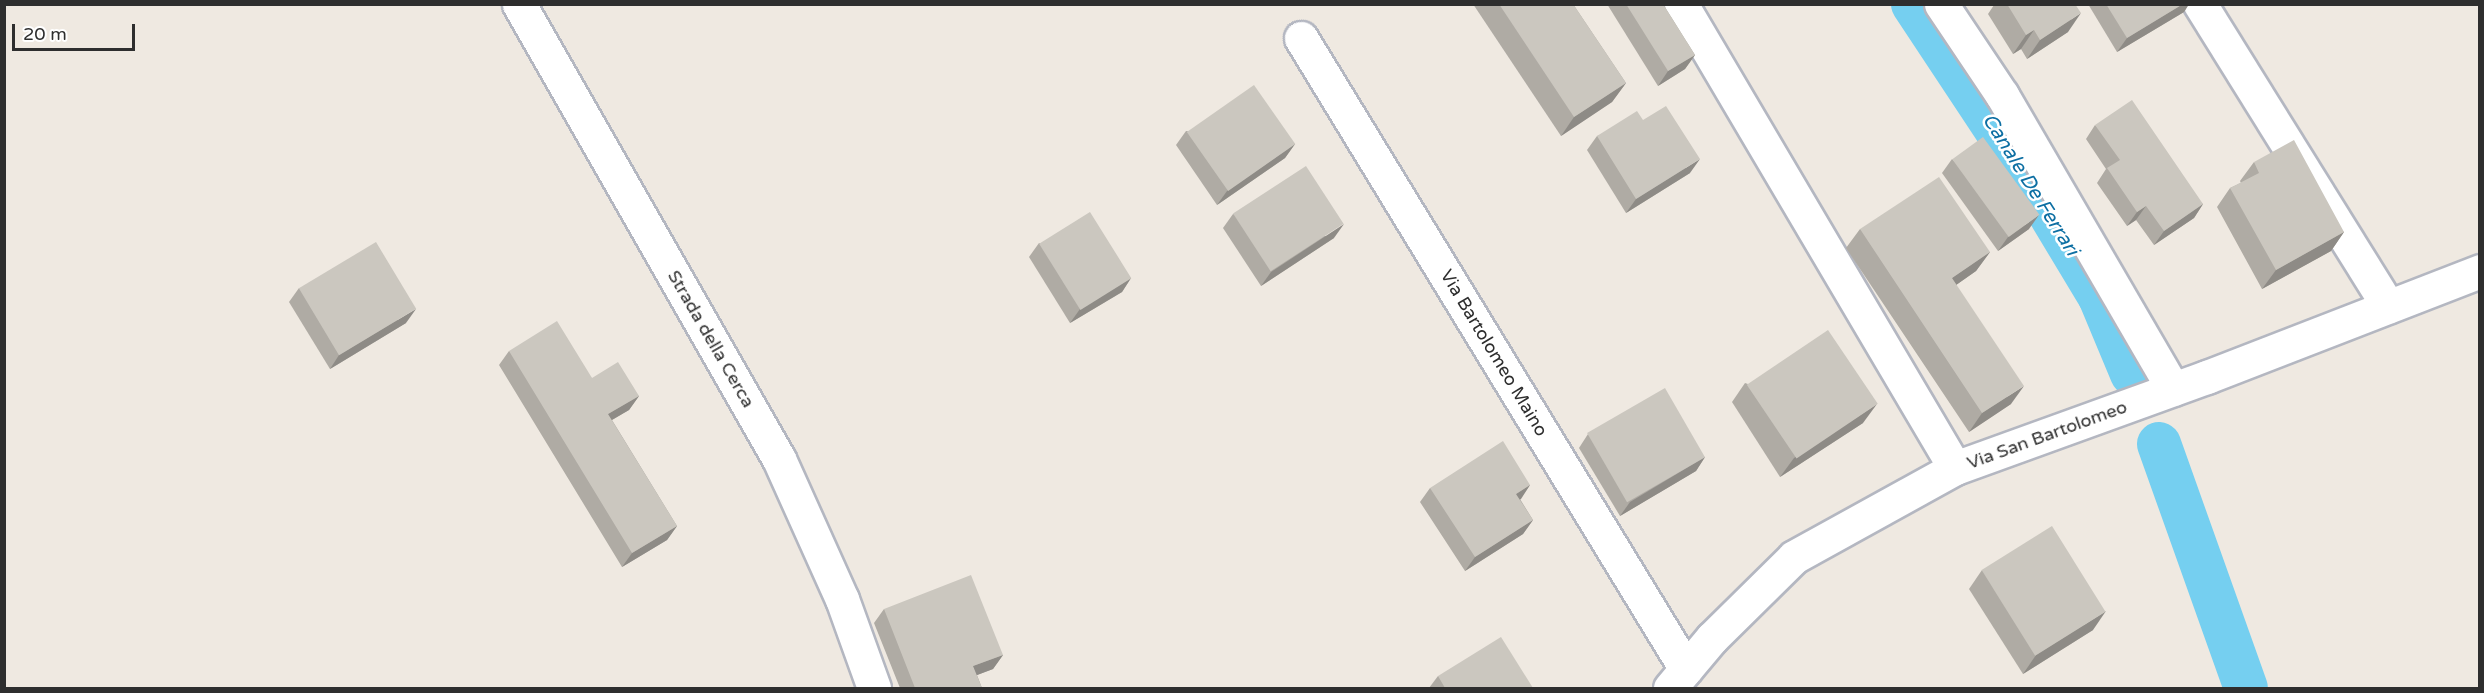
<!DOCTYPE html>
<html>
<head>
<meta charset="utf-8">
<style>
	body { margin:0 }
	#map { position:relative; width:2484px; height:693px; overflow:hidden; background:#efe9e1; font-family:"Varela Round",sans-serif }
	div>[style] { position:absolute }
	.canal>* { height:44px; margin:-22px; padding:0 22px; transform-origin:22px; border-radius:22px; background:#75cff0 }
	.roads { filter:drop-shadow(2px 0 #b4b7c1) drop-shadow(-2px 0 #b4b7c1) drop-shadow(0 2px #b4b7c1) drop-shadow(0 -2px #b4b7c1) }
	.street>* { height:33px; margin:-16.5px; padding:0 16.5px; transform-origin:16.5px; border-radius:16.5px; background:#fff }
	.secondary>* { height:33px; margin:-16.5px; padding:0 16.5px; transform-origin:16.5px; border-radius:16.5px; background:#fff }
	.wall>* { inset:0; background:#afaba4 }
	.shaded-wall>* { inset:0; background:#8e8b86 }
	.building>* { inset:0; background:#cbc7bf; transform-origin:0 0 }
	span { translate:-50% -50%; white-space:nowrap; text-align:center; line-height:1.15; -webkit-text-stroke:5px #fff; paint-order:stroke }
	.street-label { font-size:18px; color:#2e2e2e }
	.water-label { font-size:20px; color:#0d6fa3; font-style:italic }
	.frame { position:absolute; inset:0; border:6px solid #2e2e2e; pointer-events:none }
	.scale { position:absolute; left:12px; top:24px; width:123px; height:27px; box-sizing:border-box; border:3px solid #2e2e2e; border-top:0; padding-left:8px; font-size:18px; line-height:21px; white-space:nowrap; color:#2e2e2e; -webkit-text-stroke:4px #fff; paint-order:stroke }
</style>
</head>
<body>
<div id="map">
	<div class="canal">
		<div style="left:1913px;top:4px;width:210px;rotate:56.5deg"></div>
		<div style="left:2029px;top:179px;width:138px;rotate:59deg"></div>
		<div style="left:2100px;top:297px;width:83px;rotate:67.4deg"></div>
		<div style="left:2159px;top:444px;width:259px;rotate:70.4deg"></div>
	</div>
	<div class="roads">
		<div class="street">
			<div style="left:1681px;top:4px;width:539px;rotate:59.44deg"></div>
			<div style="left:1941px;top:4px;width:110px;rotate:56.2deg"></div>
			<div style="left:2002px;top:95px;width:340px;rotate:59.8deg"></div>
			<div style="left:2200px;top:4px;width:356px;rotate:58.1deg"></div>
			<div style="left:1301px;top:38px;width:739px;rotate:58.61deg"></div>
		</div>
		<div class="secondary">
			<div style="left:519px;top:4px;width:524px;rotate:60.26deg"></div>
			<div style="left:779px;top:459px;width:154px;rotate:65.8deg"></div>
			<div style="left:842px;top:599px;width:95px;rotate:70.2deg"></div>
			<div style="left:1670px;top:688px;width:65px;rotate:-50deg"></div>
			<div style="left:1712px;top:638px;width:115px;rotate:-44.6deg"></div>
			<div style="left:1794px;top:557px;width:184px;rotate:-28.9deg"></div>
			<div style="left:1955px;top:468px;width:268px;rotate:-19.9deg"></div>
			<div style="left:2207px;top:377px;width:293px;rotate:-21.2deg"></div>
		</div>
	</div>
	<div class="wall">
		<div style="clip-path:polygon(1473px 4px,1573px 4px,1626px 83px,1612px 102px,1561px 136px)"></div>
		<div style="clip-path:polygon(1607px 4px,1663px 4px,1695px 55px,1685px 69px,1658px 86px)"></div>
		<div style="clip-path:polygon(1994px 4px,2075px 4px,2068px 32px,2027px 59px,2021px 49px,2013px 54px,1988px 14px,1994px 5px)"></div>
		<div style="clip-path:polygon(2088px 4px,2189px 4px,2184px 12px,2117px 52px)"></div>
		<div style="clip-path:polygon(1643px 120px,1690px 173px,1626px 213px,1587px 150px,1597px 136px)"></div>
		<div style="clip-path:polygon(2095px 125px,2203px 204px,2194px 218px,2154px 245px,2136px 220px,2127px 226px,2097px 183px,2106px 169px,2086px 139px)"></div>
		<div style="clip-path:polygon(1186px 131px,1295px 144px,1285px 158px,1217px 205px,1176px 145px)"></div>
		<div style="clip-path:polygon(1952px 159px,2029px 229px,1998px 251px,1942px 173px)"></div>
		<div style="clip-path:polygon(2254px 162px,2344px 232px,2331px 251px,2262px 289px,2217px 207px,2230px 188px,2241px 183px,2240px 181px)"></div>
		<div style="clip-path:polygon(1233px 214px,1334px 238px,1261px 286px,1223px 228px)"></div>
		<div style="clip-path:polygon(1860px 229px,1990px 252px,1976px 271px,1956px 285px,2011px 404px,1969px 432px,1846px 248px)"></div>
		<div style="clip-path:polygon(1039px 243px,1131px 278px,1122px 292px,1070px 323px,1029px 257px)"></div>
		<div style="clip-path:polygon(299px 288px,406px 323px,330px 369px,289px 302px)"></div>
		<div style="clip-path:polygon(509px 351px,592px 378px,639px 396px,629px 410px,612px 420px,677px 526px,667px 540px,622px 567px,499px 365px)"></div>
		<div style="clip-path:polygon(1745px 383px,1863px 423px,1780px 477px,1732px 402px)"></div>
		<div style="clip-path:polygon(1588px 434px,1705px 457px,1696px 471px,1620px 516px,1579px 448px)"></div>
		<div style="clip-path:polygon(1530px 485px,1520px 499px,1533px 520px,1523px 534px,1465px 571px,1420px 502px,1430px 488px)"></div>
		<div style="clip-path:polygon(1982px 570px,2093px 630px,2023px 674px,1969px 589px)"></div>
		<div style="clip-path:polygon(884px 609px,1003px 655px,993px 669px,977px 675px,982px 688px,900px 688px,874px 623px)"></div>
		<div style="clip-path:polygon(1438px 676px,1533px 688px,1429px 688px)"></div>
	</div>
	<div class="shaded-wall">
		<div style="clip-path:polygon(2183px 4px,2189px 4px,2184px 12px,2117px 52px,2127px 38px)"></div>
		<div style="clip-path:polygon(2081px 13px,2068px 32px,2027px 59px,2040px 40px)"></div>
		<div style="clip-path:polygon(2034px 30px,2021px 49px,2013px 54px,2026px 35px)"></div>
		<div style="clip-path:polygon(1695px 55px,1685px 69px,1658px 86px,1668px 71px)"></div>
		<div style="clip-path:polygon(1626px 83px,1612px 102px,1561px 136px,1574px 117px)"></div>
		<div style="clip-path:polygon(1295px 144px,1285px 158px,1217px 205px,1227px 191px)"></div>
		<div style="clip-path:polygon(1700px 159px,1690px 173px,1626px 213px,1636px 199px)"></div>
		<div style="clip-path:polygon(2203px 204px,2194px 218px,2154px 245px,2164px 231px)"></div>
		<div style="clip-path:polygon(2146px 206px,2136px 220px,2127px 226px,2137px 212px)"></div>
		<div style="clip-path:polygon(2039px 215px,2029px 229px,1998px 251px,2008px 237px)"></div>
		<div style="clip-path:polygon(1344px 224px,1334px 238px,1261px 286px,1271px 272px)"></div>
		<div style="clip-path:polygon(2344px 232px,2331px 251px,2262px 289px,2276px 270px)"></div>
		<div style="clip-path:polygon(1990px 252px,1976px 271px,1939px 297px,1952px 278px)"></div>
		<div style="clip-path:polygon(1131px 278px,1122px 292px,1070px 323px,1080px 309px)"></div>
		<div style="clip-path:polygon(416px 309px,406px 323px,330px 369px,339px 355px)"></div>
		<div style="clip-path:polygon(2024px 386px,2011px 404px,1969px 432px,1982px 413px)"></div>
		<div style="clip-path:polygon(639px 396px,629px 410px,598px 428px,608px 414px)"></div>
		<div style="clip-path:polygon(1877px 404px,1863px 423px,1780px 477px,1794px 458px)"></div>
		<div style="clip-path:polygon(1705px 457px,1696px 471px,1620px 516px,1630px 502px)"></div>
		<div style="clip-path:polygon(1530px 485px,1521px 499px,1506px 508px,1516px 494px)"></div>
		<div style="clip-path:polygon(1533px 520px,1523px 534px,1465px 571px,1475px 557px)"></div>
		<div style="clip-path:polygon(677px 526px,667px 540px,622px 567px,632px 553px)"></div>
		<div style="clip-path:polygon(2106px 611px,2093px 630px,2023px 674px,2036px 655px)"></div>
		<div style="clip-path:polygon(1003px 655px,993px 669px,964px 680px,973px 666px)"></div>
	</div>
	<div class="building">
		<div style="clip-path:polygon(1499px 4px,1573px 4px,1626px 83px,1574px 117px)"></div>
		<div style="clip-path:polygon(1626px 4px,1663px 4px,1695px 55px,1668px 71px)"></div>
		<div style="clip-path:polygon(2007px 4px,2075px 4px,2081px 13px,2040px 40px,2034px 30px,2026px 35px)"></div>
		<div style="clip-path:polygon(2106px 4px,2183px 4px,2127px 38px)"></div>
		<div style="left:1254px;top:85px;width:72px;height:82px;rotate:55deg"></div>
		<div style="clip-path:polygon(2132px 100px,2203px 204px,2164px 231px,2146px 206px,2137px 212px,2107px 168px,2120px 160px,2095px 125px)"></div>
		<div style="clip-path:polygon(1666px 106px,1700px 159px,1636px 199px,1597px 136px,1637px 111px,1643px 120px)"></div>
		<div style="left:1983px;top:137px;width:96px;height:38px;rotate:54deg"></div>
		<div style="clip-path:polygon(2294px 140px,2344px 232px,2276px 270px,2230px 188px,2259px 173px,2254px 162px)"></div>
		<div style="left:1306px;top:166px;width:69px;height:87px;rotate:57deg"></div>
		<div style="clip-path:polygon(1939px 177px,1990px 252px,1952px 278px,2024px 386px,1982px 413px,1860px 229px)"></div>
		<div style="left:1090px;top:212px;width:78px;height:60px;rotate:58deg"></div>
		<div style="left:376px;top:242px;width:78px;height:90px;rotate:59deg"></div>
		<div style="clip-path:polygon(557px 321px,592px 378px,618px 362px,639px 396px,608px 414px,677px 526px,632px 553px,509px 351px)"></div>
		<div style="left:1828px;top:330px;width:89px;height:98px;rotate:56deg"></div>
		<div style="left:1665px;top:388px;width:80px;height:90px;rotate:60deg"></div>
		<div style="clip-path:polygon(1503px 441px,1530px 485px,1516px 494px,1533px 520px,1475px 557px,1430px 488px)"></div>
		<div style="left:2052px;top:526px;width:101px;height:83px;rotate:58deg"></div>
		<div style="clip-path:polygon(971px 575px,1003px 655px,973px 666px,982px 688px,915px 688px,884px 609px)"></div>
		<div style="clip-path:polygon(1501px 637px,1533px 688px,1445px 688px,1438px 676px)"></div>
	</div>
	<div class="street-label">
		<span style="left:711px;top:339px;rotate:60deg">Strada della Cerca</span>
		<span style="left:1494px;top:353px;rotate:59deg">Via Bartolomeo Maino</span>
		<span style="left:2047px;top:435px;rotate:-20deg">Via San Bartolomeo</span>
	</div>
	<div class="water-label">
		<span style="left:2030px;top:185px;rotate:58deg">Canale De Ferrari</span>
	</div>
	<div class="frame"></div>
	<div class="scale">20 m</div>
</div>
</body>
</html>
